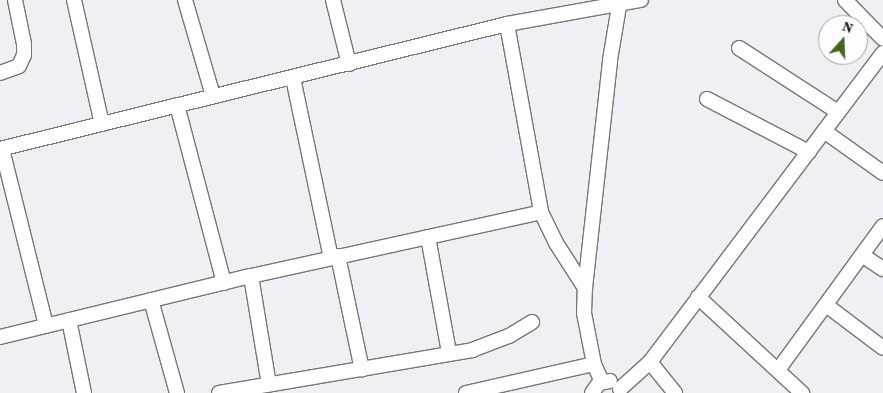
<!DOCTYPE html>
<html>
<head>
<meta charset="utf-8">
<style>
	body { margin:0 }
	#map { position:relative; width:883px; height:393px; overflow:hidden; background:#f0eff3; font-family:"Source Serif 4",serif }
	div>[style] { position:absolute }
	.roads { filter:drop-shadow(1px 0 #777679) drop-shadow(-1px 0 #777679) drop-shadow(0 1px #777679) drop-shadow(0 -1px #777679) }
	.minor>* { height:14px; margin:-7px; padding:0 7px; transform-origin:7px; border-radius:7px; background:#fff }
	span { translate:-50% -50%; white-space:nowrap; text-align:center; line-height:1.15; -webkit-text-stroke:5px #fdfdff; paint-order:stroke }
	.north { position:absolute; left:818px; top:15px; width:50px; height:50px; box-sizing:border-box; background:#fdfdff; border:1px solid #a2a2a4; border-radius:50%; rotate:20deg; font-size:14px; font-weight:700; line-height:20px; text-align:center; color:#1a191b }
	.north::after { content:''; display:block; margin:auto; width:18px; height:22px; background:#44651b; clip-path:polygon(50% 0,100% 100%,50% 72%,0 100%) }
</style>
</head>
<body>
<div id="map">
	<div class="roads">
		<div class="minor">
			<div style="left:74px;top:0;width:127px;rotate:77.3deg"></div>
			<div style="left:185px;top:0;width:100px;rotate:73.7deg"></div>
			<div style="left:333px;top:0;width:66px;rotate:76deg"></div>
			<div style="left:845px;top:0;width:54px;rotate:45.7deg"></div>
			<div style="left:507px;top:24px;width:191px;rotate:79.7deg"></div>
			<div style="left:541px;top:212px;width:34px;rotate:64deg"></div>
			<div style="left:556px;top:243px;width:54px;rotate:57.2deg"></div>
			<div style="left:739px;top:48px;width:118px;rotate:32.9deg"></div>
			<div style="left:0;top:73px;width:20px;rotate:-20deg"></div>
			<div style="left:19px;top:66px;width:12px;rotate:-66deg"></div>
			<div style="left:24px;top:55px;width:11px;rotate:-90deg"></div>
			<div style="left:24px;top:44px;width:45px;rotate:-101.6deg"></div>
			<div style="left:293px;top:78px;width:184px;rotate:78.1deg"></div>
			<div style="left:707px;top:99px;width:115px;rotate:27.5deg"></div>
			<div style="left:177px;top:105px;width:184px;rotate:75.2deg"></div>
			<div style="left:824px;top:131px;width:72px;rotate:35.4deg"></div>
			<div style="left:0;top:149px;width:522px;rotate:-13.85deg"></div>
			<div style="left:507px;top:24px;width:136px;rotate:-10.2deg"></div>
			<div style="left:2px;top:149px;width:182px;rotate:76deg"></div>
			<div style="left:428px;top:237px;width:118px;rotate:79.7deg"></div>
			<div style="left:862px;top:255px;width:25px;rotate:34deg"></div>
			<div style="left:338px;top:256px;width:116px;rotate:78.1deg"></div>
			<div style="left:251px;top:276px;width:110px;rotate:80.6deg"></div>
			<div style="left:698px;top:297px;width:142px;rotate:42.7deg"></div>
			<div style="left:151px;top:300px;width:97px;rotate:74.4deg"></div>
			<div style="left:826px;top:305px;width:71px;rotate:37deg"></div>
			<div style="left:69px;top:320px;width:75px;rotate:78.4deg"></div>
			<div style="left:0;top:337px;width:258px;rotate:-13.7deg"></div>
			<div style="left:251px;top:276px;width:297px;rotate:-12.4deg"></div>
			<div style="left:650px;top:362px;width:40px;rotate:51deg"></div>
			<div style="left:778px;top:370px;width:178px;rotate:-53.9deg"></div>
			<div style="left:602px;top:382px;width:20px;rotate:-114deg"></div>
			<div style="left:594px;top:364px;width:52px;rotate:-101.1deg"></div>
			<div style="left:584px;top:313px;width:25px;rotate:-88deg"></div>
			<div style="left:585px;top:288px;width:229px;rotate:-83.7deg"></div>
			<div style="left:610px;top:60px;width:61px;rotate:-80.5deg"></div>
			<div style="left:620px;top:389px;width:40px;rotate:-42deg"></div>
			<div style="left:650px;top:362px;width:387px;rotate:-53deg"></div>
			<div style="left:219px;top:393px;width:257px;rotate:-9.6deg"></div>
			<div style="left:472px;top:350px;width:40px;rotate:-21deg"></div>
			<div style="left:509px;top:336px;width:27px;rotate:-31deg"></div>
			<div style="left:466px;top:393px;width:131px;rotate:-12.8deg"></div>
			<div style="left:592px;top:393px;width:12px;rotate:-55deg"></div>
			<div style="left:599px;top:383px;width:11px;rotate:-10deg"></div>
		</div>
	</div>
	<div class="north">N</div>
</div>
</body>
</html>
